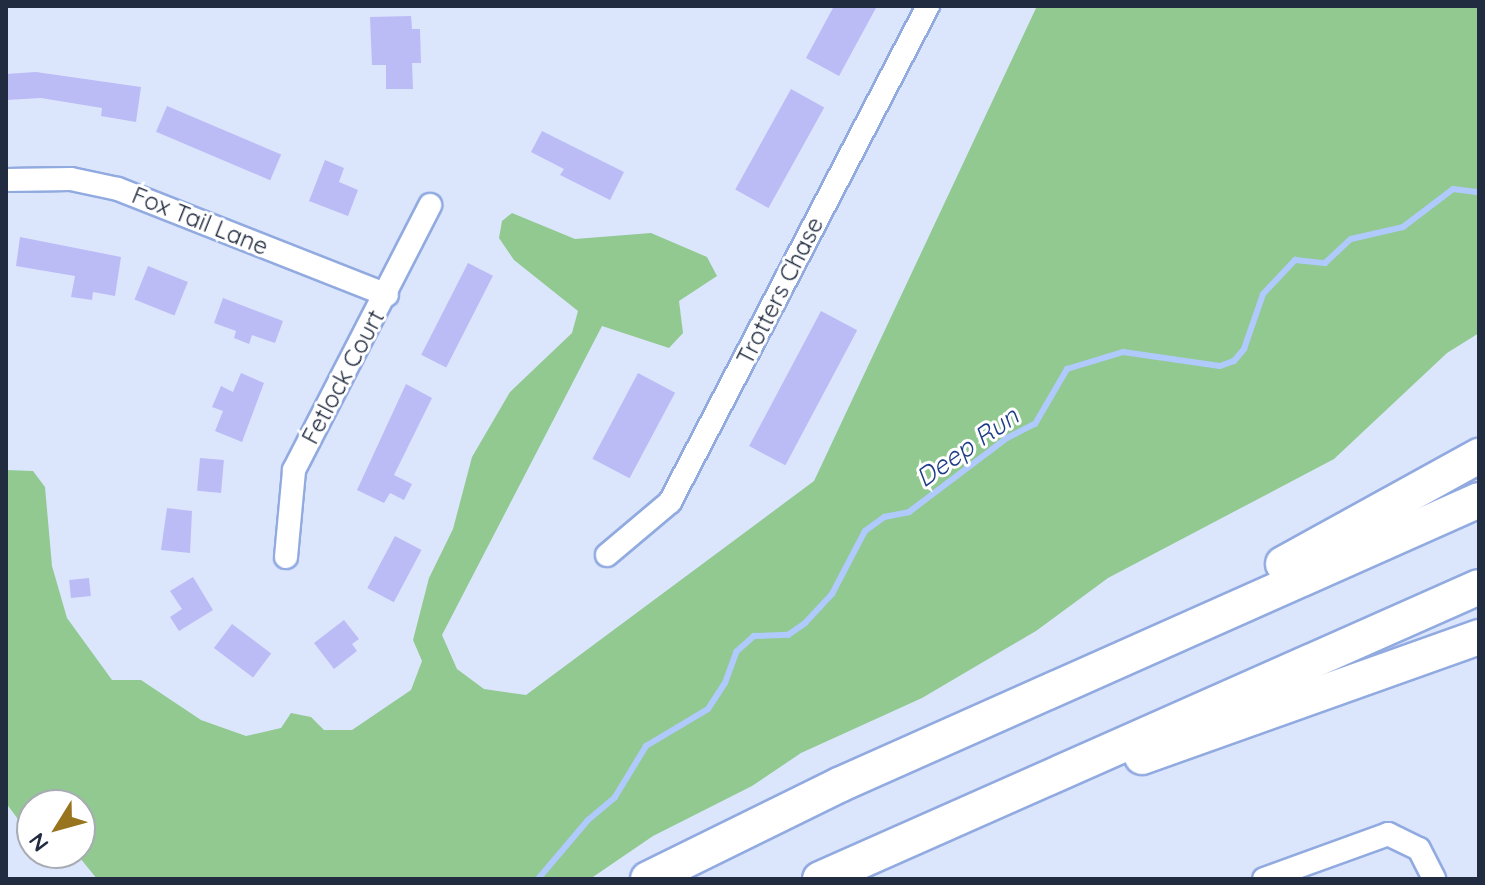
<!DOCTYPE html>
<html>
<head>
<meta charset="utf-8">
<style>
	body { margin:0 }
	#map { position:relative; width:1485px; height:885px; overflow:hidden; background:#dbe6fd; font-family:Quicksand,sans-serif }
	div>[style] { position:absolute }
	.forest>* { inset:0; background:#91c991 }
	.stream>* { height:6px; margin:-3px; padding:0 3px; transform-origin:3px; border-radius:3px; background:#b0cafe }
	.building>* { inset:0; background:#bbbbf6; transform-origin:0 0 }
	.roads { filter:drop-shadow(2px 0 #91aae0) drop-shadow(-2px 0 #91aae0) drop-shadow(0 2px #91aae0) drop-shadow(0 -2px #91aae0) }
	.minor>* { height:22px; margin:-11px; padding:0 11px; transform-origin:11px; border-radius:11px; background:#fff }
	.highway>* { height:34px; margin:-17px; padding:0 17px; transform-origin:17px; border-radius:17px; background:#fff }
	span { translate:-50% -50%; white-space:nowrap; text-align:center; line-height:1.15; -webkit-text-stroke:6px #fff; paint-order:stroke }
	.street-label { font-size:24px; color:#222c41 }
	.water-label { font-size:26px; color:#1f3d87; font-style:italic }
	.frame { position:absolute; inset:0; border:8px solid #222c41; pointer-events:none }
	.north { position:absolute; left:16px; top:789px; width:80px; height:80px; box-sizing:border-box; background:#fff; border:2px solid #a7abb3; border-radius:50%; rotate:233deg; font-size:22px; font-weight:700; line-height:32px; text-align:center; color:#222c41 }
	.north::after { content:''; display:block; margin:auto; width:28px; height:36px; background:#98741e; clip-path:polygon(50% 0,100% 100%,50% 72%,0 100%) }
</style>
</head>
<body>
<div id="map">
	<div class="forest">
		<div style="clip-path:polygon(1037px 6px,1479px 6px,1479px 333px,1447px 353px,1334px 459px,1108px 578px,1036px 631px,922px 698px,801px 753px,752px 786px,653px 836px,590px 879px,97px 879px,76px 853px,80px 805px,32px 805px,29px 834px,6px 803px,6px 470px,33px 471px,45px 487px,52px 566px,67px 618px,112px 680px,141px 680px,201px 720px,246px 736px,281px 728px,291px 713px,311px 717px,324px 730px,352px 730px,411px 690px,422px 661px,413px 640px,429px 578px,453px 529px,472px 457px,510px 392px,572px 333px,578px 311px,514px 260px,499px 238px,502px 221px,512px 213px,575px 239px,651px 233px,707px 257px,717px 276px,679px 301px,683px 333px,669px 348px,602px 326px,442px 635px,457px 669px,484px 689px,526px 695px,814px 481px)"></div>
	</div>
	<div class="stream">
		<div style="left:538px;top:879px;width:77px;rotate:-49.7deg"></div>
		<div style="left:588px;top:820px;width:35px;rotate:-40deg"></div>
		<div style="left:615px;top:797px;width:60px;rotate:-58.7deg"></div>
		<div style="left:646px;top:746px;width:72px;rotate:-30.8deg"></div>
		<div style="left:708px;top:709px;width:31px;rotate:-57deg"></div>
		<div style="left:725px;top:683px;width:33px;rotate:-70deg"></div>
		<div style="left:736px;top:652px;width:24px;rotate:-42deg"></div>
		<div style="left:754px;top:636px;width:34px;rotate:-2deg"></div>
		<div style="left:788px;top:635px;width:21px;rotate:-35deg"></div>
		<div style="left:805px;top:623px;width:40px;rotate:-47deg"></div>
		<div style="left:832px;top:594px;width:71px;rotate:-62.4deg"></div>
		<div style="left:865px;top:531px;width:24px;rotate:-36deg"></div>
		<div style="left:884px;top:517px;width:25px;rotate:-11deg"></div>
		<div style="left:909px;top:512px;width:123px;rotate:-37.1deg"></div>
		<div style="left:1007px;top:438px;width:31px;rotate:-27deg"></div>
		<div style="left:1035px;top:424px;width:64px;rotate:-59.8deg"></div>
		<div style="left:1067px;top:369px;width:59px;rotate:-16.9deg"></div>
		<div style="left:1123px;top:352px;width:98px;rotate:8.2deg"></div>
		<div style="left:1220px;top:366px;width:15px;rotate:-20deg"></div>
		<div style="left:1234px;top:361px;width:16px;rotate:-50deg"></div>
		<div style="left:1244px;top:349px;width:58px;rotate:-70.9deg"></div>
		<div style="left:1263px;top:294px;width:47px;rotate:-46.7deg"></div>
		<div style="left:1295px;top:260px;width:30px;rotate:6deg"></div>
		<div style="left:1325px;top:263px;width:35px;rotate:-43deg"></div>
		<div style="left:1351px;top:239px;width:53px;rotate:-13deg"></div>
		<div style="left:1403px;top:227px;width:63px;rotate:-37.2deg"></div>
		<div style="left:1453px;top:189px;width:26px;rotate:7deg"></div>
	</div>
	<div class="building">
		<div style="clip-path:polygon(834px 6px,877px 6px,839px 76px,806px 58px)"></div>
		<div style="clip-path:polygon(411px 16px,412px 29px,420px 29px,421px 63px,412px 63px,413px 89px,386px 89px,386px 65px,372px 65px,370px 17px)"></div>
		<div style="clip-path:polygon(36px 72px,141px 87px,136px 122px,101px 116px,102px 108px,41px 98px,6px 100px,6px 74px)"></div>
		<div style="left:791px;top:89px;width:38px;height:115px;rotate:29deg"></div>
		<div style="left:167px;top:106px;width:124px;height:28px;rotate:23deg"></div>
		<div style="clip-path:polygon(542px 131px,624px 172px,610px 200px,560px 175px,564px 169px,531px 152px)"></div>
		<div style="clip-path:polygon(325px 160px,344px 168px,339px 182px,358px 190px,348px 216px,309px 201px)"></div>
		<div style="clip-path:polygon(20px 237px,121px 257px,115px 296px,93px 292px,92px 300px,71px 297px,75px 276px,16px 266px)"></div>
		<div style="left:468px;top:263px;width:28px;height:103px;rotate:27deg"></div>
		<div style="left:148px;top:266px;width:43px;height:36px;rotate:22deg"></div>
		<div style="clip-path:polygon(223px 298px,283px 321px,275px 343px,252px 335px,249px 344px,234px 338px,236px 331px,214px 323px)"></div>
		<div style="left:821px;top:311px;width:41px;height:153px;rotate:28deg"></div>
		<div style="clip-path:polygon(241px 373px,264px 383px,242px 442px,215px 431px,223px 411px,212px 407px,221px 386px,233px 392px)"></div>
		<div style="left:638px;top:373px;width:42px;height:97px;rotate:28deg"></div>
		<div style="clip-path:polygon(406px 384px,432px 398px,394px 475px,412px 484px,404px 500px,390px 493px,384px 503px,357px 490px)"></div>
		<div style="left:200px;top:458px;width:24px;height:33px;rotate:5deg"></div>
		<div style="clip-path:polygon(167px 508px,192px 511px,190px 553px,161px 550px)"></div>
		<div style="left:395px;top:536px;width:30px;height:59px;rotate:28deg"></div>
		<div style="clip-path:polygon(193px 577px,213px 610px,179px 631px,170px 617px,182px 609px,170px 591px)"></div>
		<div style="left:89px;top:578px;width:18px;height:20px;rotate:84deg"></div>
		<div style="clip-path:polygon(344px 620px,359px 639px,352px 644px,357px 651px,334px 669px,314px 643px)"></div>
		<div style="left:232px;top:624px;width:49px;height:30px;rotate:37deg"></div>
	</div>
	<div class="roads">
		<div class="minor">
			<div style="left:6px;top:180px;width:65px;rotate:-0.9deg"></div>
			<div style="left:71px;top:179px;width:48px;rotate:12deg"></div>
			<div style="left:118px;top:189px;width:289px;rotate:21.5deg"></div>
			<div style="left:607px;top:555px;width:82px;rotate:-40.1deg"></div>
			<div style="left:670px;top:502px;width:559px;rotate:-62.52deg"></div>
			<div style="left:286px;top:557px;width:87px;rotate:-84.7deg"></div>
			<div style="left:294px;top:470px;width:298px;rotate:-62.8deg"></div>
			<div style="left:1264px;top:879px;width:132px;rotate:-19.9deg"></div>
			<div style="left:1388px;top:834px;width:34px;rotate:26deg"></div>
			<div style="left:1419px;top:849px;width:34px;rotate:63deg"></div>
		</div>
		<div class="highway">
			<div style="left:1283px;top:564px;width:224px;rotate:-28.9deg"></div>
			<div style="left:1142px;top:757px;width:358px;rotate:-19.6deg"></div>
			<div style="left:648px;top:879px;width:213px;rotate:-26.2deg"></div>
			<div style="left:839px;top:785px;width:701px;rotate:-24deg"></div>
			<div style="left:820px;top:879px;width:721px;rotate:-23.9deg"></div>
		</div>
	</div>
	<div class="street-label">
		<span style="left:200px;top:221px;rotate:22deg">Fox Tail Lane</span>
		<span style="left:780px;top:291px;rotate:-63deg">Trotters Chase</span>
		<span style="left:343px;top:377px;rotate:-62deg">Fetlock Court</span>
	</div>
	<div class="water-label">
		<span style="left:967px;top:447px;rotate:-35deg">Deep Run</span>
	</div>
	<div class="frame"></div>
	<div class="north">N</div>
</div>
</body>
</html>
